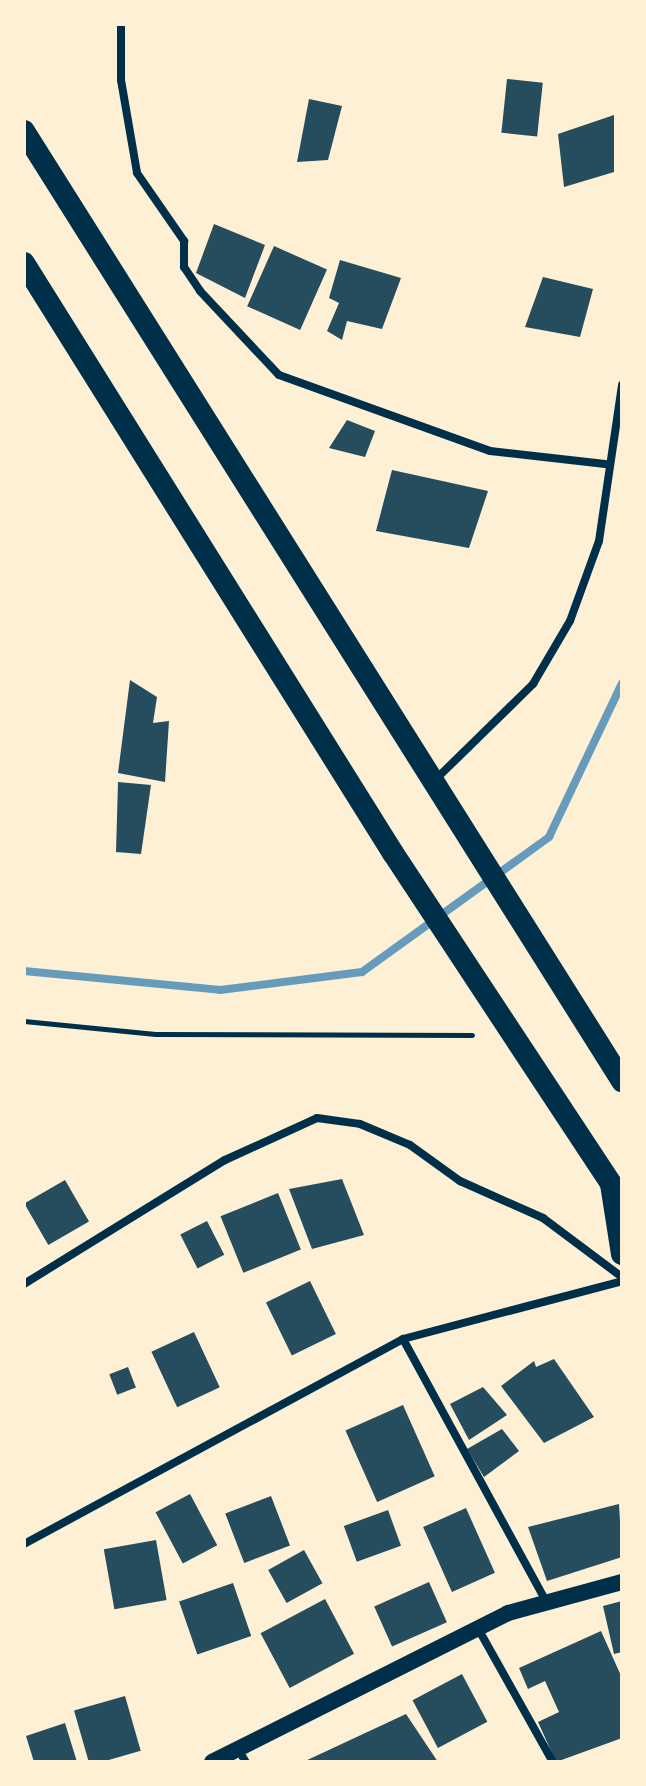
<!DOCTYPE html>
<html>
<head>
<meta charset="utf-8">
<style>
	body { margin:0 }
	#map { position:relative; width:646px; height:1786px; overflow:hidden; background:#fdf0d5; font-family:Inter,sans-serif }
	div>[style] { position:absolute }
	.stream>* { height:8px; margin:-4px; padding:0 4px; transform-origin:4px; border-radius:4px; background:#669bbc }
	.building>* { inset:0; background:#264d5e; transform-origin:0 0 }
	.path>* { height:5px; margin:-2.5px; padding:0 2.5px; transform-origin:2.5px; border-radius:2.5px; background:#003049 }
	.minor>* { height:8px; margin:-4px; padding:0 4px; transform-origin:4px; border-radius:4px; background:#003049 }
	.secondary>* { height:16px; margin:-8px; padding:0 8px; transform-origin:8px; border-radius:8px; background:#003049 }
	.trunk>* { height:22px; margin:-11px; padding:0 11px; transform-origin:11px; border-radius:11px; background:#003049 }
	span { translate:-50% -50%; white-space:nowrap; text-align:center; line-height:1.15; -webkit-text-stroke:8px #fdf0d5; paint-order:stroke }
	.frame { position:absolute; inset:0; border:26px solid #fdf0d5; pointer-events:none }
</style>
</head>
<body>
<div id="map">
	<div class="stream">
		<div style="left:24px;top:971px;width:197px;rotate:5.5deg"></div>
		<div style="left:220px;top:990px;width:143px;rotate:-7.2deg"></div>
		<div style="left:362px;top:972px;width:231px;rotate:-35.8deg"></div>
		<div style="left:549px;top:837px;width:170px;rotate:-64.6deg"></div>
	</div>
	<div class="building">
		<div style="left:507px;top:79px;width:36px;height:54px;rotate:6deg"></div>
		<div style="clip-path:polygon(309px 99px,342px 106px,328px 160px,297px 162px)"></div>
		<div style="clip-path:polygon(614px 115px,614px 172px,564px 187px,558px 134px)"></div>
		<div style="clip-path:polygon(214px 224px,265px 245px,245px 298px,196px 273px)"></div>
		<div style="left:274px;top:246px;width:58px;height:66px;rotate:24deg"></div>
		<div style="clip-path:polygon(340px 260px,401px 278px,382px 329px,347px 321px,342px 340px,327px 331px,339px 303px,329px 298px)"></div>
		<div style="clip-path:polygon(543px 277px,593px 289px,580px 337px,525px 327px)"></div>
		<div style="clip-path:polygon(347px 420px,375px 431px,365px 457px,329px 448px)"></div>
		<div style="clip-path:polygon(392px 470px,488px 491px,469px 548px,376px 531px)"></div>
		<div style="clip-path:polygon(130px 680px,157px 697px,153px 723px,169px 721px,165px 782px,118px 773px)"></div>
		<div style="clip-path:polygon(118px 782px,151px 785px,141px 854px,116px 852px)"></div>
		<div style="clip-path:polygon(342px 1179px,364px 1235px,312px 1249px,289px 1189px)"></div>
		<div style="left:65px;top:1180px;width:48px;height:47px;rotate:60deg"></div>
		<div style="left:278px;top:1193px;width:61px;height:62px;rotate:68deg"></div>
		<div style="left:207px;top:1221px;width:38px;height:30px;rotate:63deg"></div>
		<div style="left:310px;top:1281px;width:59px;height:49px;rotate:64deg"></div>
		<div style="left:194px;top:1332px;width:61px;height:47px;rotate:65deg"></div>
		<div style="clip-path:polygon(554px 1359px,594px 1417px,544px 1443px,501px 1386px,534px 1361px,536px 1367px)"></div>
		<div style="left:128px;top:1367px;width:22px;height:20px;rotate:69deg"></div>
		<div style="clip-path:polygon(483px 1387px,507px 1415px,469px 1440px,450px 1404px)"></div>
		<div style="left:403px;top:1405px;width:78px;height:63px;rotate:66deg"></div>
		<div style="clip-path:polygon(502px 1429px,519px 1451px,484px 1477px,467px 1449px)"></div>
		<div style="left:190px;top:1494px;width:58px;height:39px;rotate:62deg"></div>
		<div style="left:271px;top:1496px;width:53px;height:49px;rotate:69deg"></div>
		<div style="clip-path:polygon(619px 1504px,622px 1557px,547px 1581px,528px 1527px)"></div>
		<div style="left:466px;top:1508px;width:71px;height:47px;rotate:66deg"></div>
		<div style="left:388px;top:1510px;width:38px;height:47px;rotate:70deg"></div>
		<div style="left:156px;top:1540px;width:61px;height:53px;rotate:80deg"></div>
		<div style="left:304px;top:1550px;width:38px;height:41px;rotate:61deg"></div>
		<div style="left:429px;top:1582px;width:44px;height:60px;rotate:66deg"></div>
		<div style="left:233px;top:1583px;width:56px;height:57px;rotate:71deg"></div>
		<div style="left:325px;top:1599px;width:62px;height:73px;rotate:62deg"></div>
		<div style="clip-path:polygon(622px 1601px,622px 1652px,614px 1654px,603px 1606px)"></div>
		<div style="clip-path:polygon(601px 1631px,622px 1678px,622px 1738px,556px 1762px,538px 1722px,559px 1712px,545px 1681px,528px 1689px,519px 1668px)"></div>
		<div style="left:462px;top:1674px;width:54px;height:56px;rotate:62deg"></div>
		<div style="left:125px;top:1696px;width:57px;height:53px;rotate:74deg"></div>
		<div style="clip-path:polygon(406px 1714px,438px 1762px,303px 1762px)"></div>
		<div style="clip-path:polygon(65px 1723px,77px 1762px,34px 1762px,26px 1736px)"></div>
	</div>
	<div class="path">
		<div style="left:24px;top:1021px;width:132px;rotate:5.7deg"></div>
		<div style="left:155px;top:1034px;width:317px;rotate:0.2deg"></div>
	</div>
	<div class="minor">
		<div style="left:121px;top:24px;width:56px;rotate:90deg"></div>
		<div style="left:121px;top:80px;width:94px;rotate:80.2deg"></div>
		<div style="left:137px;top:173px;width:83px;rotate:55.3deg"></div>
		<div style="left:184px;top:241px;width:26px;rotate:90deg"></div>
		<div style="left:184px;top:267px;width:29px;rotate:56deg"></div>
		<div style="left:200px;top:291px;width:115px;rotate:46.8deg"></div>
		<div style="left:279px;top:375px;width:224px;rotate:19.8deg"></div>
		<div style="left:490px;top:451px;width:116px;rotate:6.4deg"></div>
		<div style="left:434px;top:781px;width:139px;rotate:-44.4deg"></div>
		<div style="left:533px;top:684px;width:73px;rotate:-59.6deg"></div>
		<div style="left:570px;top:621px;width:85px;rotate:-70.1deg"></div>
		<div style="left:599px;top:541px;width:158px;rotate:-81.6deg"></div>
		<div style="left:24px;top:1284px;width:236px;rotate:-31.7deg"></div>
		<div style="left:225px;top:1160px;width:101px;rotate:-24.5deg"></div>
		<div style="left:317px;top:1118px;width:43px;rotate:7.9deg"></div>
		<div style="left:360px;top:1124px;width:54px;rotate:22.8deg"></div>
		<div style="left:410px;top:1145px;width:62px;rotate:35.8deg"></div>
		<div style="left:460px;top:1181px;width:91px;rotate:24deg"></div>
		<div style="left:543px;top:1218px;width:99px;rotate:36.8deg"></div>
		<div style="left:403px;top:1339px;width:227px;rotate:-14.8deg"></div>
		<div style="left:24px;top:1544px;width:431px;rotate:-28.4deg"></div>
		<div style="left:403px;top:1339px;width:296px;rotate:61.4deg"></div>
		<div style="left:480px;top:1632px;width:149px;rotate:60.7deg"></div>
		<div style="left:239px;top:1751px;width:13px;rotate:58deg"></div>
	</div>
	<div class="secondary">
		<div style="left:212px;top:1762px;width:331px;rotate:-26.7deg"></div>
		<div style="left:508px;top:1613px;width:118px;rotate:-15.2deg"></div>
	</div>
	<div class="trunk">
		<div style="left:24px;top:131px;width:1123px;rotate:57.81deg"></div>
		<div style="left:24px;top:263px;width:696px;rotate:57.98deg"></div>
		<div style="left:393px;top:853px;width:416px;rotate:56.6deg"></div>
		<div style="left:611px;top:1184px;width:71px;rotate:81.1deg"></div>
	</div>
	<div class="frame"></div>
</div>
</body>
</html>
